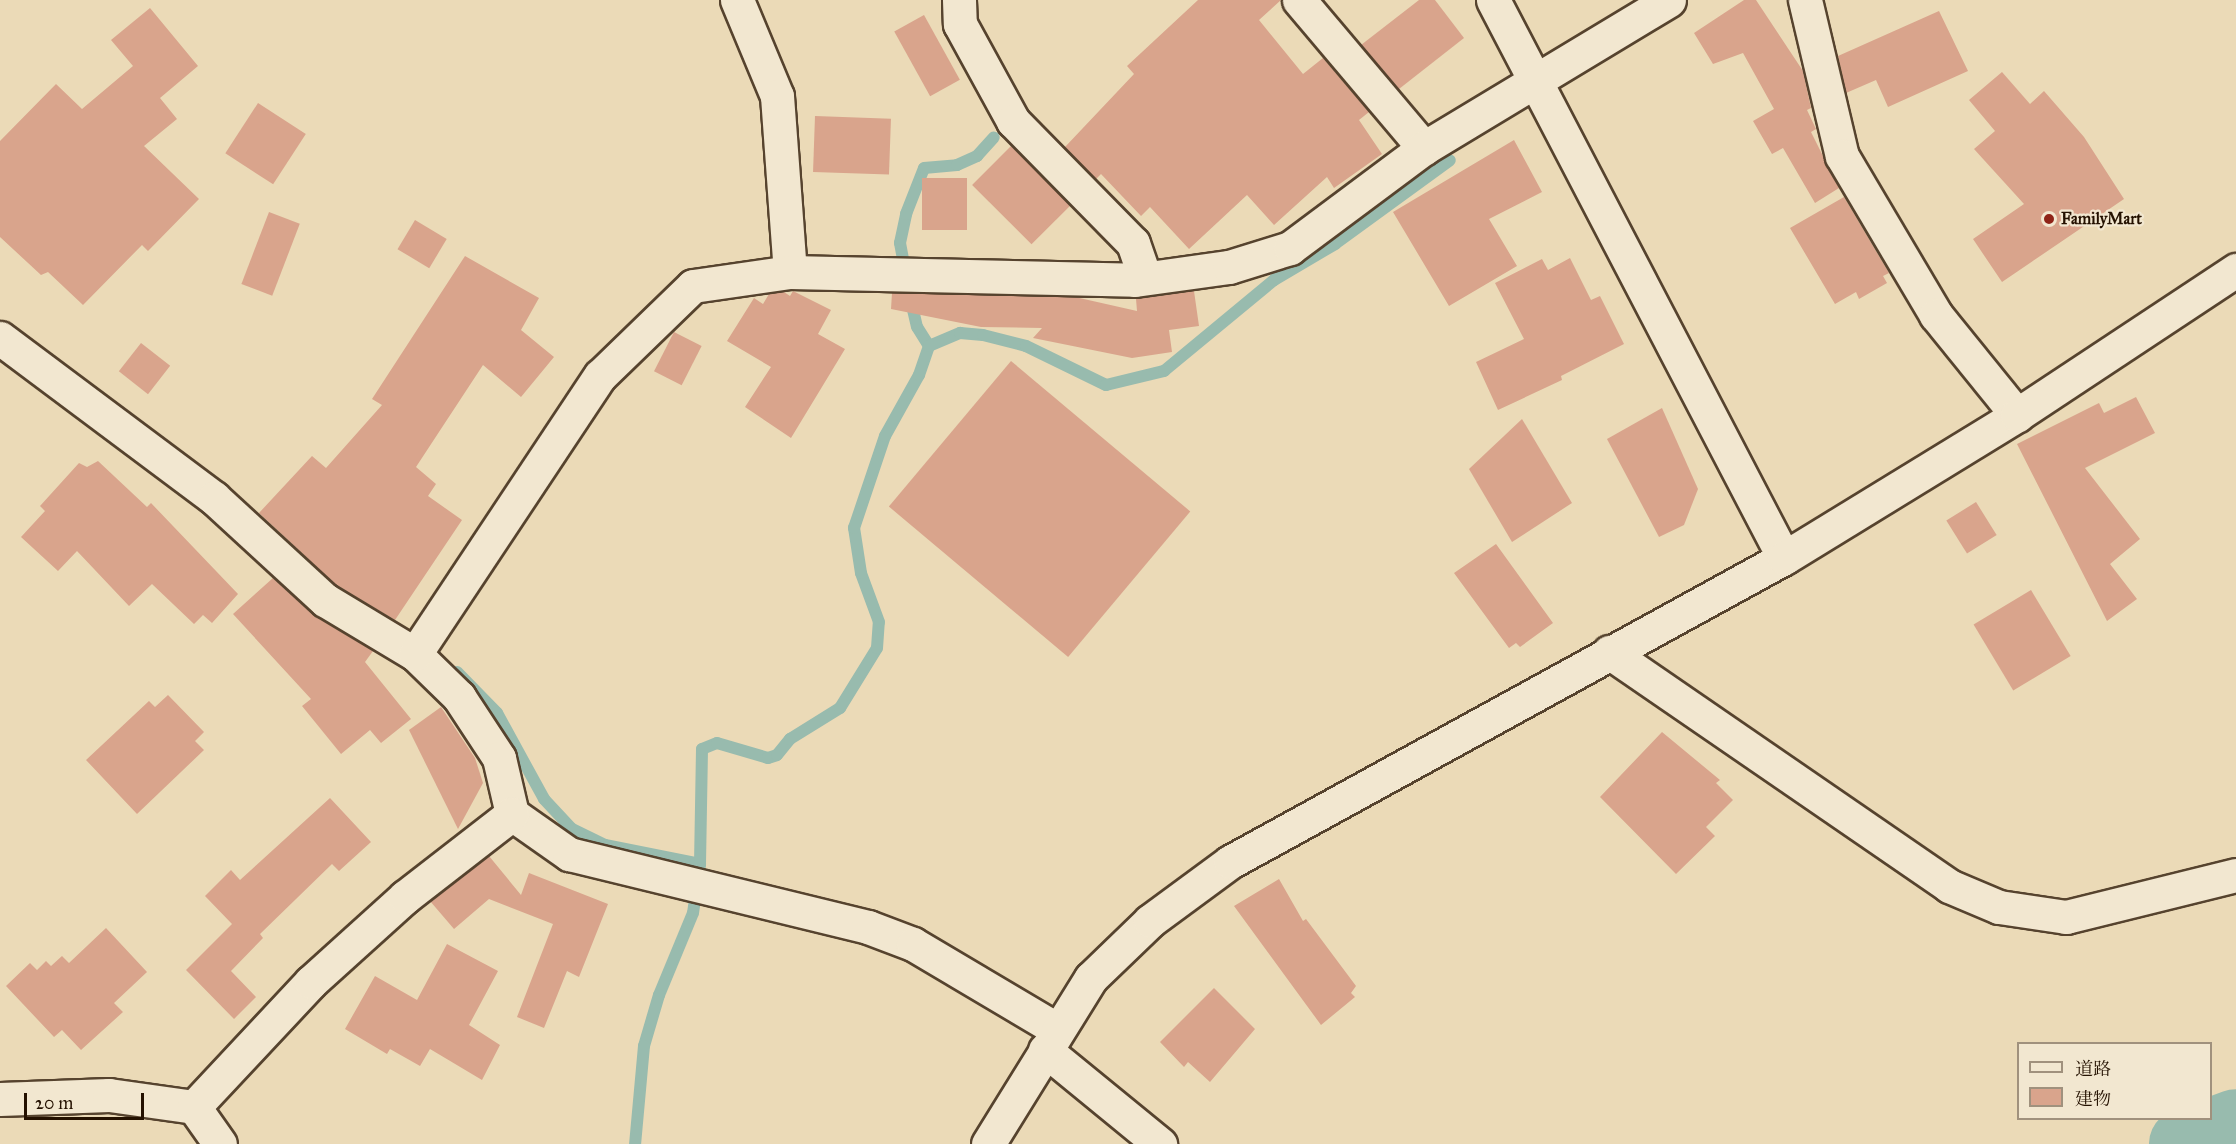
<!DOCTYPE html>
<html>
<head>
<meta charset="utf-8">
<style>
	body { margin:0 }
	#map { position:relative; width:2236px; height:1144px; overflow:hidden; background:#ebdab7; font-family:"IM FELL Great Primer","Noto Serif JP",serif }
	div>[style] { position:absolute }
	.stream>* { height:12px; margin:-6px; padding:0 6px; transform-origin:6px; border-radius:6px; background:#98bbae }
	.river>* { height:72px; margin:-36px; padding:0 36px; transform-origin:36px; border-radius:36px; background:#98bbae }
	.building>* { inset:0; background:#d9a48c; transform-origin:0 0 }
	.roads { filter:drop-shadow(2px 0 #56432e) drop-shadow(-2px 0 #56432e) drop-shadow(0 2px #56432e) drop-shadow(0 -2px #56432e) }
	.street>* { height:33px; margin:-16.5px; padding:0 16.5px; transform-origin:16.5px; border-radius:16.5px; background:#f2e7d0 }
	.secondary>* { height:33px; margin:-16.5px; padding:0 16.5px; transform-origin:16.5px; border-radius:16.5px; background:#f2e7d0 }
	.dots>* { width:16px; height:16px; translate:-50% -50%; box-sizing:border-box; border:3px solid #f2e7d0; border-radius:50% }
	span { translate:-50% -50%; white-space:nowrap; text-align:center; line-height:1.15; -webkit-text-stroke:4.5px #f2e7d0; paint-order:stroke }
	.poi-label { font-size:16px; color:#241100; font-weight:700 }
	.left { translate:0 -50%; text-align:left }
	.legend { position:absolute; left:2017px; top:1042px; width:195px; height:78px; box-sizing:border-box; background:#f2e7d0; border:2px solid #a0917d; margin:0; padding:8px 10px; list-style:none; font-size:18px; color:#241100 }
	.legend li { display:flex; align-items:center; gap:12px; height:30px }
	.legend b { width:30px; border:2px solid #a0917d }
	.scale { position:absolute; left:24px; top:1093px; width:120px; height:27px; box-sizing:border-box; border:3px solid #241100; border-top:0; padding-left:8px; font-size:18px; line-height:21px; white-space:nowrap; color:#241100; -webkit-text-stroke:4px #f2e7d0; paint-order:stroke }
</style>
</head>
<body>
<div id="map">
	<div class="stream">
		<div style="left:929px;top:346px;width:22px;rotate:-122deg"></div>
		<div style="left:917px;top:327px;width:32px;rotate:-103deg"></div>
		<div style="left:910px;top:296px;width:54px;rotate:-100.7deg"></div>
		<div style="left:900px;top:243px;width:30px;rotate:-78deg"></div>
		<div style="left:906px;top:214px;width:49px;rotate:-68.6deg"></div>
		<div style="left:924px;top:168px;width:33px;rotate:-5deg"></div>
		<div style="left:957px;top:165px;width:22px;rotate:-24deg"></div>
		<div style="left:977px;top:156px;width:25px;rotate:-48deg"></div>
		<div style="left:457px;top:672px;width:57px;rotate:45.7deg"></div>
		<div style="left:497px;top:713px;width:98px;rotate:61.3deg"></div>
		<div style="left:544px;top:799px;width:41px;rotate:47deg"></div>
		<div style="left:572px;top:829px;width:37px;rotate:26deg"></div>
		<div style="left:605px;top:845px;width:97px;rotate:11.3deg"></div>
		<div style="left:700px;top:864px;width:49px;rotate:98.1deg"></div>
		<div style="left:693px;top:913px;width:89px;rotate:112.5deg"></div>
		<div style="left:659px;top:995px;width:53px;rotate:106.4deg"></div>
		<div style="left:644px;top:1046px;width:98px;rotate:95.2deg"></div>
		<div style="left:700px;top:864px;width:115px;rotate:-89deg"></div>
		<div style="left:702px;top:749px;width:16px;rotate:-22deg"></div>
		<div style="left:717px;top:743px;width:53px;rotate:16.4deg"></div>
		<div style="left:768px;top:758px;width:9px;rotate:-18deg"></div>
		<div style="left:777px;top:755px;width:21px;rotate:-51deg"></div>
		<div style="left:790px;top:739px;width:59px;rotate:-31.8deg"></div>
		<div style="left:840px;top:708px;width:70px;rotate:-58.3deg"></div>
		<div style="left:877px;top:648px;width:26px;rotate:-86deg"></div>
		<div style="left:879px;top:622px;width:52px;rotate:-110.2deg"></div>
		<div style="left:861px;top:573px;width:46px;rotate:-98.8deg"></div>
		<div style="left:854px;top:528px;width:97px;rotate:-71.4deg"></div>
		<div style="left:885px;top:436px;width:70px;rotate:-60.9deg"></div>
		<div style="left:919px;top:375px;width:31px;rotate:-71deg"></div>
		<div style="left:929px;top:346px;width:34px;rotate:-23deg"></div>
		<div style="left:960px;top:333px;width:23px;rotate:5deg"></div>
		<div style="left:983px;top:335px;width:44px;rotate:14.3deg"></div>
		<div style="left:1026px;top:346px;width:89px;rotate:26deg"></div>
		<div style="left:1106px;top:385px;width:60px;rotate:-13.6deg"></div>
		<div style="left:1164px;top:371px;width:143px;rotate:-39.6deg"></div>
		<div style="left:1274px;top:280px;width:71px;rotate:-30.5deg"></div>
		<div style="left:1335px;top:244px;width:142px;rotate:-36.1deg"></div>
	</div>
	<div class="river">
		<div style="left:2185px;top:1144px;width:54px;rotate:-20.4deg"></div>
	</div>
	<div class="building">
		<div style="clip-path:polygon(1198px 0,1281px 0,1259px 20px,1303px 74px,1323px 58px,1369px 112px,1359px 120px,1382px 154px,1334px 188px,1327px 177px,1274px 225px,1247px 195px,1189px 249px,1150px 207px,1141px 216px,1101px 174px,1096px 179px,1065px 147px,1134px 74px,1127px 66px)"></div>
		<div style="clip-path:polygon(1419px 0,1435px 0,1464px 38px,1399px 89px,1361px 45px)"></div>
		<div style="clip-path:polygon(1744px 0,1756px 0,1803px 71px,1811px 108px,1807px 110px,1816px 129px,1811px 132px,1839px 188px,1815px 203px,1783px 148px,1772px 154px,1753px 121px,1774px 109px,1743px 53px,1713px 64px,1694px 33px)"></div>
		<div style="clip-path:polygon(150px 8px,198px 66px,160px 98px,177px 119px,144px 146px,199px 199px,148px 251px,142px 245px,83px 305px,48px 272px,41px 275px,0 237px,0 141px,56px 84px,82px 109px,133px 66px,111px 40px)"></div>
		<div style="clip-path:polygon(1939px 11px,1968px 71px,1888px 107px,1876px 80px,1846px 93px,1838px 56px)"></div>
		<div style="left:924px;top:15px;width:74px;height:34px;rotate:61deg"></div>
		<div style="clip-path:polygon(2002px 72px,2030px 104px,2044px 91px,2084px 137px,2124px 199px,2002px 282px,1973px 239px,2024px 204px,1974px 149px,1995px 131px,1969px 100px)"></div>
		<div style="left:258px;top:103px;width:57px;height:60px;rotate:33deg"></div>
		<div style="left:815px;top:116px;width:76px;height:56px;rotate:2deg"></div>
		<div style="clip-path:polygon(1514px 140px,1542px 192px,1489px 219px,1517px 266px,1449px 306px,1393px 212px)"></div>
		<div style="left:1011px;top:146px;width:84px;height:55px;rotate:45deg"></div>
		<div style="left:967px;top:178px;width:52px;height:45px;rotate:90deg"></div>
		<div style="clip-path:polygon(1844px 197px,1889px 273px,1883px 276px,1887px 283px,1859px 299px,1856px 292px,1835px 304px,1790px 228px)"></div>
		<div style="left:269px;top:212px;width:33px;height:77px;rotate:21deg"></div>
		<div style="left:415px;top:220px;width:37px;height:34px;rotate:31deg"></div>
		<div style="clip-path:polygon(465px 256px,539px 298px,521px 330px,554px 357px,521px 397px,483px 365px,416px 467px,436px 484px,428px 496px,462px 520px,395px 620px,336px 585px,259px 513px,312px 456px,326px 468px,382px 405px,372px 399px)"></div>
		<div style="clip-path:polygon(1570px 258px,1591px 300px,1600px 296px,1624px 344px,1561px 376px,1562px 380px,1498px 410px,1476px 362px,1524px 339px,1495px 283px,1542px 259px,1548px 270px)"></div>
		<div style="clip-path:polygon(793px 291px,831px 310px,818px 334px,845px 349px,791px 438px,745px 407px,771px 367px,727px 341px,754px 298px,763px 304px,769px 294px,784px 292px,790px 296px)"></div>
		<div style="clip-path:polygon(1194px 291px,1199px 326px,1169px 330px,1172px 352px,1132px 358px,1033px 338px,1042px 328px,981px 327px,891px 309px,892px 293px,1075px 297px,1137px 311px,1136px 299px)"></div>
		<div style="left:674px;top:332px;width:31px;height:44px;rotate:27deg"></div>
		<div style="left:141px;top:343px;width:37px;height:36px;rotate:38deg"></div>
		<div style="left:1011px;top:361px;width:234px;height:190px;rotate:40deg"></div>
		<div style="clip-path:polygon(2136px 397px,2155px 433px,2085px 468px,2140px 539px,2110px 564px,2137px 599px,2107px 621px,2017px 444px,2099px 403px,2104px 413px)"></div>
		<div style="clip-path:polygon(1662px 408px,1698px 489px,1684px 525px,1659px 537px,1607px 439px)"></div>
		<div style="clip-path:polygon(1522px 419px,1572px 503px,1512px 542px,1469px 469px)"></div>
		<div style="clip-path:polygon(98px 461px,147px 507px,151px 503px,238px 594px,212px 623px,203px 615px,194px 624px,152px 584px,129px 606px,77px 551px,58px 571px,21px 537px,45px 511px,40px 506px,79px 463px,87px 467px)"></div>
		<div style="left:1976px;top:502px;width:39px;height:35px;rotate:58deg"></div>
		<div style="clip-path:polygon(1496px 544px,1553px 623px,1520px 647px,1516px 643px,1509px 648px,1454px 573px)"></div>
		<div style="clip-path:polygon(273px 578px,315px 616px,373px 651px,365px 662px,411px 719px,381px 743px,370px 730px,341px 754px,302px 706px,311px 699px,233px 614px)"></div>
		<div style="left:2031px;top:590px;width:77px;height:67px;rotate:59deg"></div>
		<div style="clip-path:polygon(168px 695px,204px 732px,195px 741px,204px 750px,137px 814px,86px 760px,149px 701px,155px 707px)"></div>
		<div style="clip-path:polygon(441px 707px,475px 758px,483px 783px,458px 829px,409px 730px)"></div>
		<div style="clip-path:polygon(1662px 732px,1720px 780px,1716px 783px,1733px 800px,1706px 827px,1715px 836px,1676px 874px,1600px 797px)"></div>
		<div style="clip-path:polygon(330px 798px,371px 842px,339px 871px,332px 864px,260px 934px,263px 938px,231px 971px,256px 997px,234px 1019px,186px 970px,232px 924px,205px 896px,231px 870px,240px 880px)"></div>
		<div style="clip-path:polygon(489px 856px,521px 895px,529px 873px,608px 904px,579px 977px,567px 971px,544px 1028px,517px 1017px,553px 924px,489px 899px,454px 929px,430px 901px)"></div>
		<div style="clip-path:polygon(1279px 879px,1303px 921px,1306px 919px,1356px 986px,1351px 993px,1355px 997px,1321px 1025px,1234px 906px)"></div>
		<div style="clip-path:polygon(106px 928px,147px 972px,114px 1003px,123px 1012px,81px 1050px,62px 1030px,54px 1037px,6px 986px,30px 963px,37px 970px,46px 961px,51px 966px,62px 956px,69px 963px)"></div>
		<div style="clip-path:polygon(447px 944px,498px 971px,469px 1025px,500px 1045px,482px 1080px,430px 1049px,420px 1066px,390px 1049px,387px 1054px,345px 1029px,375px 976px,417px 1000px)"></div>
		<div style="clip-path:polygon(1214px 988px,1255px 1029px,1210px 1082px,1188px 1062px,1184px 1067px,1160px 1042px)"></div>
	</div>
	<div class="roads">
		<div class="street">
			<div style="left:737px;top:0;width:104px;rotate:67.4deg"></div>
			<div style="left:777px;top:96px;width:176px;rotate:85.8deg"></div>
			<div style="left:959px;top:0;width:24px;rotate:88deg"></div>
			<div style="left:960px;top:24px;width:111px;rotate:61.3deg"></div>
			<div style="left:1013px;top:121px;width:171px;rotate:45.5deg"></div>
			<div style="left:1133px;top:243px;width:37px;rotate:71deg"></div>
			<div style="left:1299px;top:0;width:194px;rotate:49.8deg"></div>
			<div style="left:1805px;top:0;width:160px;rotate:76.7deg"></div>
			<div style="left:1842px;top:156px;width:185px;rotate:59.4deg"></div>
			<div style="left:1936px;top:315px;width:129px;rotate:51deg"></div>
			<div style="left:0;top:338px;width:267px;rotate:36.8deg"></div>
			<div style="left:214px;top:498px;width:151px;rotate:42.6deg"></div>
			<div style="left:325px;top:600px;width:105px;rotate:31deg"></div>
			<div style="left:415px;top:654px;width:62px;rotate:44.3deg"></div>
			<div style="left:459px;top:697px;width:73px;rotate:56.7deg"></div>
			<div style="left:499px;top:758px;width:57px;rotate:76.9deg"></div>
			<div style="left:512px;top:814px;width:70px;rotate:35.1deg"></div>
			<div style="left:569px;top:854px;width:308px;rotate:13.7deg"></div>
			<div style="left:868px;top:927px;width:48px;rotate:20.7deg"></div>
			<div style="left:913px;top:944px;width:166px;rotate:30.7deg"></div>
			<div style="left:1609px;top:652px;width:413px;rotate:34.5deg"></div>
			<div style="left:1949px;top:886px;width:54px;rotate:22.8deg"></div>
			<div style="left:1999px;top:907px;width:68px;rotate:8.5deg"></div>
			<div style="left:2066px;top:917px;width:175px;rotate:-13.9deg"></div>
			<div style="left:415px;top:654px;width:334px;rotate:-56.4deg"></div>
			<div style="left:600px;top:376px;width:129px;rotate:-44.1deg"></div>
			<div style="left:693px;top:286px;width:98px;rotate:-8.2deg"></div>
			<div style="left:790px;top:272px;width:345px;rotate:1.3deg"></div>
			<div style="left:1135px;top:280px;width:95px;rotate:-7.9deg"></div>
			<div style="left:1229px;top:267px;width:64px;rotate:-17.3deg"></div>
			<div style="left:1290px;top:248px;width:167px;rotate:-36.7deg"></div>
			<div style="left:1424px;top:148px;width:286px;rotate:-31.1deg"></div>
			<div style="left:1045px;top:1050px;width:149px;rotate:39.3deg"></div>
			<div style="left:0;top:1099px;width:109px;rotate:-2.1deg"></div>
			<div style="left:109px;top:1095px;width:86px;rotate:8deg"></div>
			<div style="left:194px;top:1107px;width:171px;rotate:-46.9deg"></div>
			<div style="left:311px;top:982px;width:127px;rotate:-42.1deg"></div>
			<div style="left:405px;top:897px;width:135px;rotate:-37.8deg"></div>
			<div style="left:194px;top:1107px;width:45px;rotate:54.9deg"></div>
		</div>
		<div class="secondary">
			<div style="left:1493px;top:0;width:629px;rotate:62.46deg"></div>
			<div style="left:988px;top:1144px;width:195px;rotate:-58.2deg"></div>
			<div style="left:1091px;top:978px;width:82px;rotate:-44deg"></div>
			<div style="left:1150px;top:921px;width:99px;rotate:-36.4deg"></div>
			<div style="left:1230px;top:862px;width:632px;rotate:-28.76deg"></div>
			<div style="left:1784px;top:558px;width:273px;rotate:-31.5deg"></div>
			<div style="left:2017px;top:415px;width:263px;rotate:-33.5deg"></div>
		</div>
	</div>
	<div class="dots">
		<div style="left:2049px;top:219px;background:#8f2418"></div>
	</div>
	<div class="poi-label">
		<span class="left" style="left:2061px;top:219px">FamilyMart</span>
	</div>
	<ul class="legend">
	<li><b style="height:8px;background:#f2e7d0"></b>道路</li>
	<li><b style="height:16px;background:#d9a48c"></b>建物</li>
	</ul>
	<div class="scale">20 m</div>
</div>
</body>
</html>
